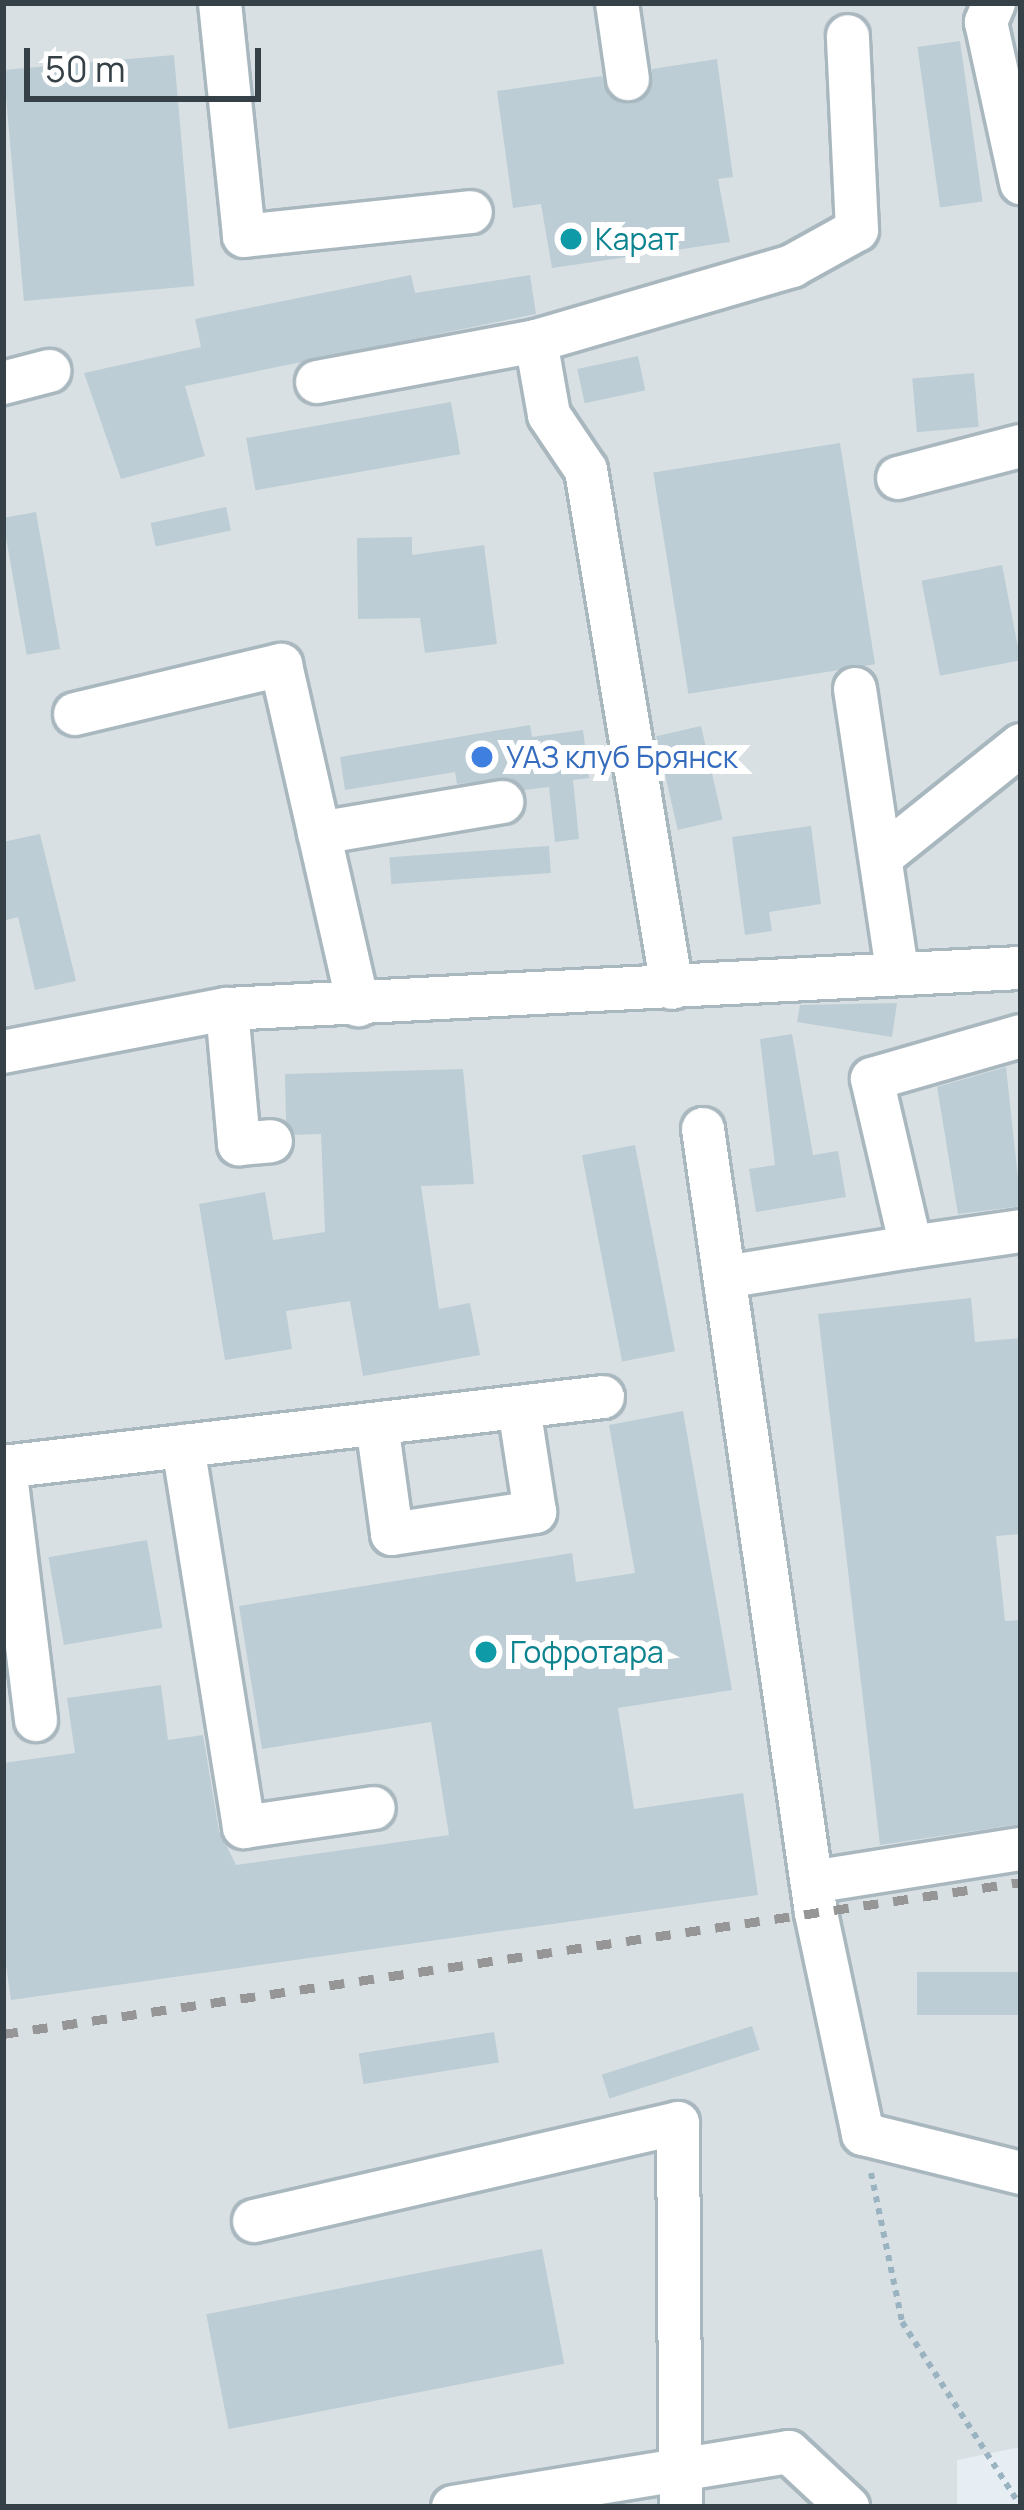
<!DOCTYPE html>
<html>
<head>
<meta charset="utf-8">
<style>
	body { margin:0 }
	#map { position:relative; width:1024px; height:2510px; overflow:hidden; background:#e6eef3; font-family:Manrope,sans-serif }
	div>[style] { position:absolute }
	.industrial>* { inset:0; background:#d8e0e3 }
	.building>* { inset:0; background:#bccdd5; transform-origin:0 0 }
	.path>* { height:6px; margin-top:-3px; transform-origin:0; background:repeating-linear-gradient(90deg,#9ab3c1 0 6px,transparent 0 12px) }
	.roads { filter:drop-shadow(3px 0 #a9b7bf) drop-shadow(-3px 0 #a9b7bf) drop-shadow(0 3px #a9b7bf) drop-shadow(0 -3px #a9b7bf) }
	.minor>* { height:42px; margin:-21px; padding:0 21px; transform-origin:21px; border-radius:21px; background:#fff }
	.rail>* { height:9px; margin-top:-4.5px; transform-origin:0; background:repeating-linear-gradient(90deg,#969696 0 15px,transparent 0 30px) }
	.dots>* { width:33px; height:33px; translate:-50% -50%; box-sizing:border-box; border:6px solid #fff; border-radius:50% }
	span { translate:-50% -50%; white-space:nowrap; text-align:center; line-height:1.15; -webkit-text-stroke:12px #fff; paint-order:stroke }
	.culture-label { font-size:30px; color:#0d838f }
	.left { translate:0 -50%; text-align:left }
	.shop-label { font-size:30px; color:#366cbe }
	.frame { position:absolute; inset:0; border:6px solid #354146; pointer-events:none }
	.scale { position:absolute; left:24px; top:48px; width:237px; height:54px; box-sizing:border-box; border:6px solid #354146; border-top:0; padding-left:15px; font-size:36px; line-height:42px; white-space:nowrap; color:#354146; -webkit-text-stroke:9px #fff; paint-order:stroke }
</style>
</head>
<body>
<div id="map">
	<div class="industrial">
		<div style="clip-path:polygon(3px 3px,1021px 3px,1021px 2447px,957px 2460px,957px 2507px,3px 2504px)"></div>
	</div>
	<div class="building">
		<div style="left:960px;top:41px;width:162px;height:43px;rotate:82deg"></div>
		<div style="left:174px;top:55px;width:232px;height:171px;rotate:85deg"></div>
		<div style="clip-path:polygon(717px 59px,733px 177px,718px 179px,730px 242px,552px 268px,541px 204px,513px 208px,497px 91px,602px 76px,609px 96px,630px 104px,651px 89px,652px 69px)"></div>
		<div style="clip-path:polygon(411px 275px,415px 293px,530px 275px,536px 314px,185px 386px,205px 456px,121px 479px,84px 373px,201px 347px,195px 319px)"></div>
		<div style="left:638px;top:356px;width:35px;height:62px;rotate:78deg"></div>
		<div style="left:974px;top:373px;width:54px;height:62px;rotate:85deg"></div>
		<div style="left:451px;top:402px;width:53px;height:208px;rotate:80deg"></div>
		<div style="left:840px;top:443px;width:224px;height:189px;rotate:81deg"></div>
		<div style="left:226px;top:507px;width:24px;height:77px;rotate:78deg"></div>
		<div style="left:36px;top:512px;width:139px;height:34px;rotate:80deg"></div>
		<div style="clip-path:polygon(412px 537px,412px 555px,484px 545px,497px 644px,425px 653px,420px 618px,358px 619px,357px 538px)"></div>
		<div style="left:1002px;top:565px;width:97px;height:82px;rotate:79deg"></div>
		<div style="clip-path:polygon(530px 725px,532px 737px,583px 730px,589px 778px,573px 780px,579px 839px,555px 842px,549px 787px,524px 790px,510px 778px,457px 784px,455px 772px,345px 790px,340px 757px)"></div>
		<div style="left:701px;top:726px;width:96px;height:46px;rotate:77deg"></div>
		<div style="clip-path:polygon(811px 826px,821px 904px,769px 912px,772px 931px,745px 935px,732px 837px)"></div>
		<div style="clip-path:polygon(40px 834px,76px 981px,35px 990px,18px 917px,3px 921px,3px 842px)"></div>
		<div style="left:549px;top:846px;width:27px;height:160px;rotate:86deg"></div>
		<div style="clip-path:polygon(897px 1003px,892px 1037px,797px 1022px,800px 1005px)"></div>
		<div style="clip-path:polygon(792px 1034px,813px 1155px,838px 1151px,846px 1197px,756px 1212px,749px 1169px,775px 1165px,760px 1039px)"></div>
		<div style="clip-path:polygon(1006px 1067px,1021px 1206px,958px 1214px,937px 1087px)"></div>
		<div style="clip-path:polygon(463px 1069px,474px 1184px,421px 1186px,439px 1309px,470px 1303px,480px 1355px,363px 1376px,350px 1301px,286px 1311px,292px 1349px,225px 1360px,199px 1204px,265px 1192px,273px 1240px,325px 1232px,321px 1134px,295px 1135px,286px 1121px,285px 1074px)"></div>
		<div style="left:635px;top:1145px;width:210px;height:54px;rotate:79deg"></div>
		<div style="clip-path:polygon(971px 1298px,975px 1342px,1021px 1338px,1021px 1534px,996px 1536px,1005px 1621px,1021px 1620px,1021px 1824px,880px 1845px,818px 1314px)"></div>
		<div style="clip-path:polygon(683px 1411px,732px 1690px,618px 1708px,634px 1809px,743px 1793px,758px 1895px,11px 2000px,3px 1944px,3px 1763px,75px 1753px,67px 1698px,161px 1685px,168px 1740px,203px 1735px,219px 1831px,236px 1865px,449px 1835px,431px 1722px,262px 1749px,239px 1606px,572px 1553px,576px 1582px,635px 1573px,609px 1425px)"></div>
		<div style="left:147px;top:1540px;width:89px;height:100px;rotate:80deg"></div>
		<div style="left:1021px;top:1972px;width:43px;height:104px;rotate:90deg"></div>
		<div style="left:752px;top:2026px;width:25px;height:158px;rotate:72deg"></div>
		<div style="left:494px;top:2032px;width:31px;height:137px;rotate:81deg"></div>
		<div style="left:542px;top:2249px;width:117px;height:342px;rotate:79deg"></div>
	</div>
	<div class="path">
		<div style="left:871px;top:2173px;width:152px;rotate:78.2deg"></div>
		<div style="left:902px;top:2322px;width:220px;rotate:57.2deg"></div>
	</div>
	<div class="roads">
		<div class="minor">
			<div style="left:220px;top:3px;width:234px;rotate:84.1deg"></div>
			<div style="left:244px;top:236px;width:228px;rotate:-6deg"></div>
			<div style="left:617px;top:3px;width:77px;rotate:81.8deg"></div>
			<div style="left:994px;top:3px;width:21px;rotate:113deg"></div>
			<div style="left:986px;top:22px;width:165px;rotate:77.7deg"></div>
			<div style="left:536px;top:341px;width:75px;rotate:80deg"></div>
			<div style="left:549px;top:415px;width:66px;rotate:56.1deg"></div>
			<div style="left:586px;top:470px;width:525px;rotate:80.57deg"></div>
			<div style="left:317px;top:382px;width:223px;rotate:-10.6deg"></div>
			<div style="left:536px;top:341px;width:267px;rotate:-16.3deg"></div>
			<div style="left:792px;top:266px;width:74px;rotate:-29deg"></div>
			<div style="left:857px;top:230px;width:194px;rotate:-92.7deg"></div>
			<div style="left:3px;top:383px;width:48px;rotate:-14.6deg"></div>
			<div style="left:898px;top:478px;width:127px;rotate:-14.6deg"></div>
			<div style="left:855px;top:689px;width:285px;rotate:81.5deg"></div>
			<div style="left:75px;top:714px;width:212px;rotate:-13.4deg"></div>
			<div style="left:281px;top:665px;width:349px;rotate:77.2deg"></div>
			<div style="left:319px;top:833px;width:186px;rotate:-9.6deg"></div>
			<div style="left:881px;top:857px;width:179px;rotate:-38.7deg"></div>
			<div style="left:227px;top:1009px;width:136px;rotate:84.9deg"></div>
			<div style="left:239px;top:1144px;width:32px;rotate:-5deg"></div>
			<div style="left:1021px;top:1036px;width:155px;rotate:163.9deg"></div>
			<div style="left:872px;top:1079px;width:172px;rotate:76.9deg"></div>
			<div style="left:911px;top:1247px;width:111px;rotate:-8.3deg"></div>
			<div style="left:3px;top:1052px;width:228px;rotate:-10.9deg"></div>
			<div style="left:227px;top:1009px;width:795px;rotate:-2.96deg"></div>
			<div style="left:703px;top:1129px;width:792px;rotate:81.8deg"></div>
			<div style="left:816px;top:1913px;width:226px;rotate:78deg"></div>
			<div style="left:863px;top:2134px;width:163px;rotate:13.9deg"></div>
			<div style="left:725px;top:1277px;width:188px;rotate:-9.2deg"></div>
			<div style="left:377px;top:1424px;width:111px;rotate:82.2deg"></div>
			<div style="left:392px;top:1534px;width:145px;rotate:-8.7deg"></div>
			<div style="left:535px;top:1512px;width:105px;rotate:-98.7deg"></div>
			<div style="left:183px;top:1446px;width:386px;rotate:80.9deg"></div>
			<div style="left:244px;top:1827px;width:131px;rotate:-8.3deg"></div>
			<div style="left:3px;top:1467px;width:604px;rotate:-6.65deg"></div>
			<div style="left:5px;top:1467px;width:255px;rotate:83deg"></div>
			<div style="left:812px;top:1882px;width:212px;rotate:-9deg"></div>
			<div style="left:254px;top:2221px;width:435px;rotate:-13deg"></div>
			<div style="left:678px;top:2123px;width:384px;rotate:89.6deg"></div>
			<div style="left:453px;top:2507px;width:340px;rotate:-9.3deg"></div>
			<div style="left:789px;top:2452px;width:81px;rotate:43deg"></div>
		</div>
	</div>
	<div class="rail">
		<div style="left:3px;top:2034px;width:1029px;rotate:-8.49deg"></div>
	</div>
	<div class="dots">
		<div style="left:571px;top:239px;background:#0f9aa8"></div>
		<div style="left:482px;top:757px;background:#3f7fe0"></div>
		<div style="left:486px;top:1652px;background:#0f9aa8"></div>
	</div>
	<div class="culture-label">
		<span class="left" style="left:595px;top:239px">Карат</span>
		<span class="left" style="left:510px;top:1652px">Гофротара</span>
	</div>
	<div class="shop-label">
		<span class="left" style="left:506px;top:757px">УАЗ клуб Брянск</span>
	</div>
	<div class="frame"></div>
	<div class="scale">50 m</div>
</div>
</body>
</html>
